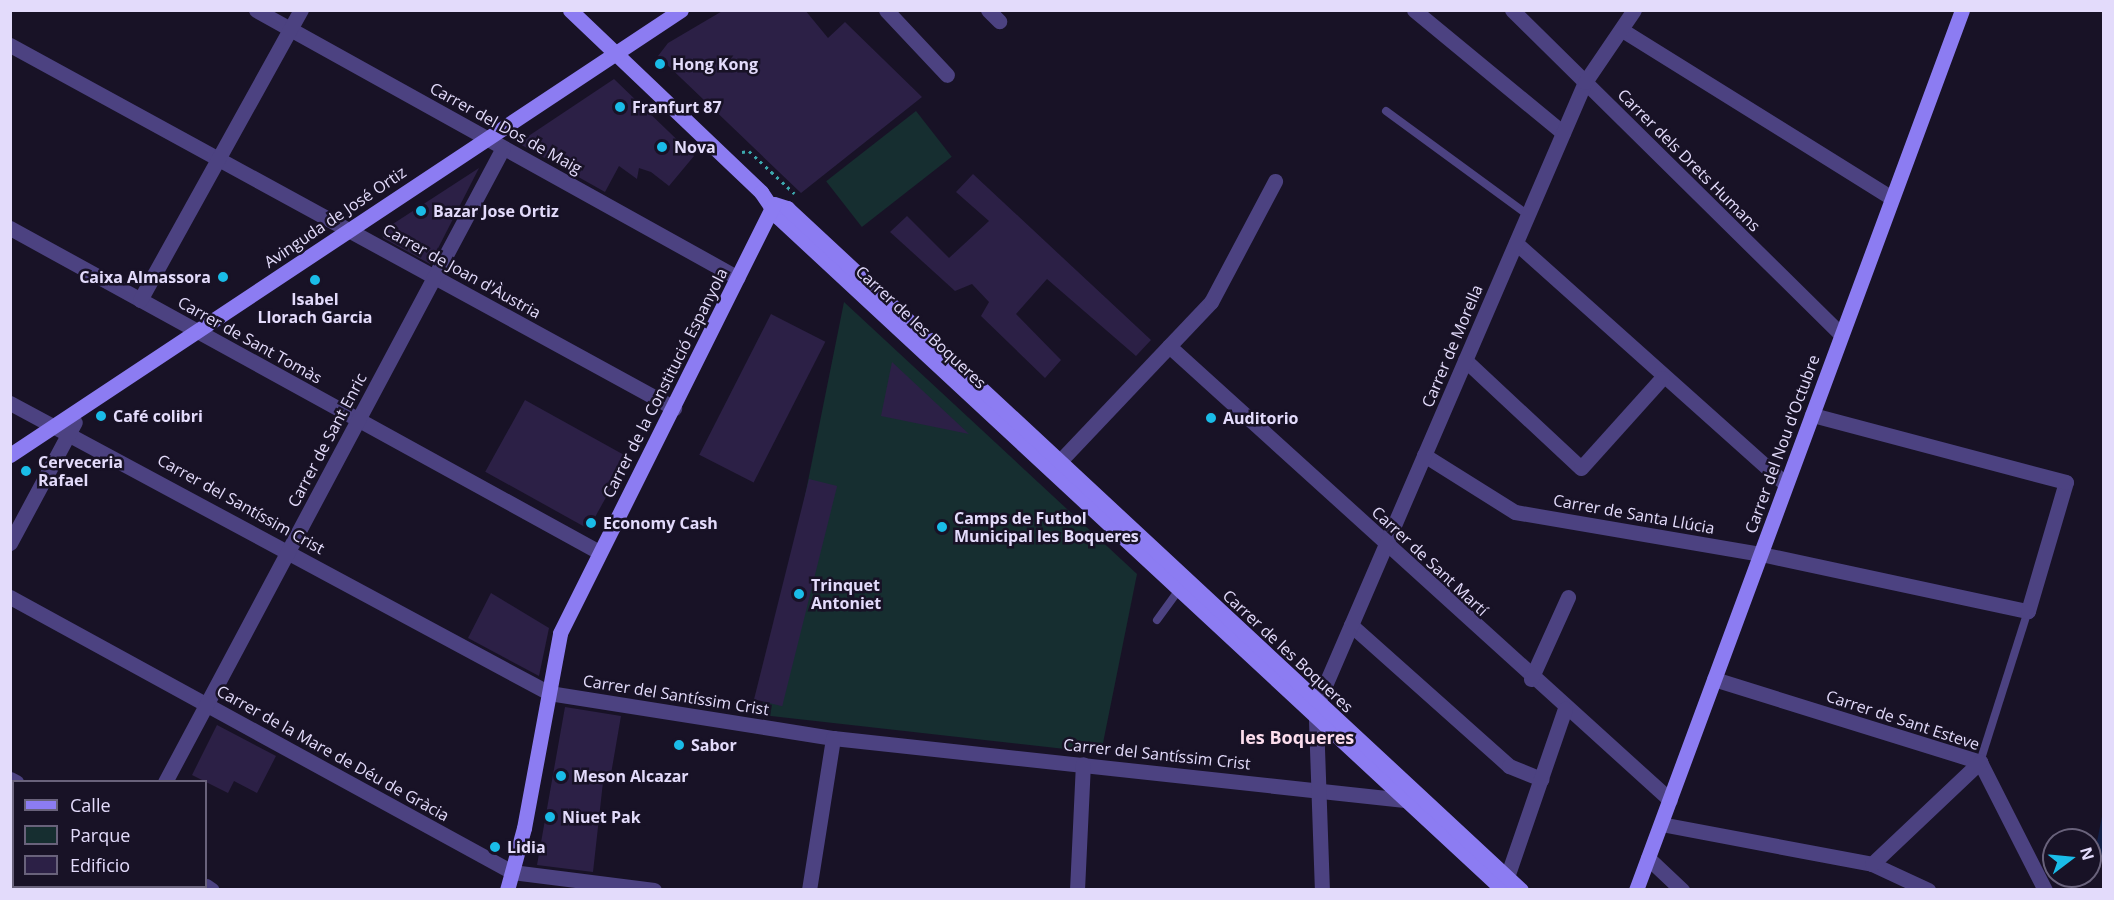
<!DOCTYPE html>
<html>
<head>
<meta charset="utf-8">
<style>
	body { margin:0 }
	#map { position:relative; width:2114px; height:900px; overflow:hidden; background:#181226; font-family:"Open Sans",sans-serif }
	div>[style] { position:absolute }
	.green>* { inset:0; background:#162e30; transform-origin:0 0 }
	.stream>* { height:5px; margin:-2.5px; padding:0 2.5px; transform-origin:2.5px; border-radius:2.5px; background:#121f46 }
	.building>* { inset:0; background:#2c2046; transform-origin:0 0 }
	.path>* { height:3px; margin-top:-1.5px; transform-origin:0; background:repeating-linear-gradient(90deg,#3ca8ae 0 3px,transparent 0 7.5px) }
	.lane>* { height:8px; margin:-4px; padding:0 4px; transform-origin:4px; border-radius:4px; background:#4c4281 }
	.street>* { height:15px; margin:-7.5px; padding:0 7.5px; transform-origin:7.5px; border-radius:7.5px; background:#4c4281 }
	.secondary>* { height:15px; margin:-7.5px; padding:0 7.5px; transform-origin:7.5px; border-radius:7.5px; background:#8c7cf2 }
	.dots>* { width:16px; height:16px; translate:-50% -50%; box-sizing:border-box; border:3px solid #181226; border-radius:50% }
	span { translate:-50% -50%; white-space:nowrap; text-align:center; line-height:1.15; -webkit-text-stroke:5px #181226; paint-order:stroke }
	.poi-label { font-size:16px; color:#e3dbfb; font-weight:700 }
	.left { translate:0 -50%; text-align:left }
	.right { translate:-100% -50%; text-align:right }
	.street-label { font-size:16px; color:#e3dbfb }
	.neighbourhood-label { font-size:18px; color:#fcdded; font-weight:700 }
	.frame { position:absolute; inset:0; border:12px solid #e3dbfb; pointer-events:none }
	.legend { position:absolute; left:12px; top:780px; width:195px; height:108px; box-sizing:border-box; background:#181226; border:2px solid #69627b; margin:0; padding:8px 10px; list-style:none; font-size:18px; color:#e3dbfb }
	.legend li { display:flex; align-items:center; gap:12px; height:30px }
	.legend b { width:30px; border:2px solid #69627b }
	.north { position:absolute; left:2042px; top:828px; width:60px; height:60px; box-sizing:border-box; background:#181226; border:2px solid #69627b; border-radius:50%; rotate:74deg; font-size:16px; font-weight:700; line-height:24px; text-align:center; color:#e3dbfb }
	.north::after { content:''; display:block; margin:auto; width:21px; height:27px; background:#1abce8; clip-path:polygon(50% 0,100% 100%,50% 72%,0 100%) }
</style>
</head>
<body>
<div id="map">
	<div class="green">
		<div style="left:916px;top:111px;width:58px;height:114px;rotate:52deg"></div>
		<div style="clip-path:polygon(844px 302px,1137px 574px,1101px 753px,761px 715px)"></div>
	</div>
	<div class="stream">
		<div style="left:2104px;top:816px;width:25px;rotate:101deg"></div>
		<div style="left:2099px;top:841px;width:18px;rotate:74deg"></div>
	</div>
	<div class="building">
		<div style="clip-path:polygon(724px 10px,805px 10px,828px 38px,845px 22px,922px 97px,801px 193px,658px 56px,668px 43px)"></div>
		<div style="clip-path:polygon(614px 79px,694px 156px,669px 186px,651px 172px,639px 168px,637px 179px,619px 166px,605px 192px,518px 143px)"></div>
		<div style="clip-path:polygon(479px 168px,430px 264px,383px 238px,382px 231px)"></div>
		<div style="clip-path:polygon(973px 174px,1151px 340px,1136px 356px,1047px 279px,1016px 314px,1061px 360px,1045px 378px,981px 316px,989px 302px,972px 284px,955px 291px,890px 232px,907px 216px,949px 258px,989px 221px,956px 192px)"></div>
		<div style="left:771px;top:314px;width:61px;height:158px;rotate:27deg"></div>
		<div style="clip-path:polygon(892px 362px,969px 434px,881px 416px)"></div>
		<div style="left:525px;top:400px;width:118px;height:82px;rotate:29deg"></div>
		<div style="left:809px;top:479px;width:29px;height:227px;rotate:14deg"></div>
		<div style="clip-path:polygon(491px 593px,549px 628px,539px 676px,468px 638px)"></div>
		<div style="clip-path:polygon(565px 707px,621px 716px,611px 774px,604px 773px,593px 872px,537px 865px)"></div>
		<div style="clip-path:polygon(217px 725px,276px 756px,257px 793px,234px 781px,228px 793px,192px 775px)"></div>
	</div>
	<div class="path">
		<div style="left:742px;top:152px;width:7px;rotate:-8deg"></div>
		<div style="left:749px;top:151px;width:62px;rotate:43deg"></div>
	</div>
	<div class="lane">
		<div style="left:1386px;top:111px;width:176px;rotate:36.2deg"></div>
		<div style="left:1157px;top:620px;width:36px;rotate:-54deg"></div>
		<div style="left:1980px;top:762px;width:158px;rotate:-72.4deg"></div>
	</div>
	<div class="street">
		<div style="left:256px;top:10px;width:551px;rotate:29.07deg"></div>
		<div style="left:886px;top:10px;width:89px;rotate:46.8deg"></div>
		<div style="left:988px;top:10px;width:16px;rotate:45deg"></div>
		<div style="left:1414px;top:10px;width:193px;rotate:39.5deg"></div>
		<div style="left:1512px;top:10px;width:462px;rotate:44.6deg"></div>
		<div style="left:1622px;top:30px;width:318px;rotate:31.9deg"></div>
		<div style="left:10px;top:45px;width:757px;rotate:28.66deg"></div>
		<div style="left:10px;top:228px;width:672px;rotate:28.81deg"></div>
		<div style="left:1516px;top:243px;width:362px;rotate:41.8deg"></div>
		<div style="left:140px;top:300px;width:332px;rotate:-61deg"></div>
		<div style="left:1169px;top:346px;width:676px;rotate:42.18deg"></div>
		<div style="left:1465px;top:360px;width:158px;rotate:43deg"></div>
		<div style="left:1581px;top:468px;width:121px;rotate:-48deg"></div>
		<div style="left:10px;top:403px;width:612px;rotate:28.28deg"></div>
		<div style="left:549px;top:693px;width:288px;rotate:9deg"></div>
		<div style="left:833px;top:738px;width:575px;rotate:6.19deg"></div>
		<div style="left:1424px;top:455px;width:107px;rotate:32.1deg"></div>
		<div style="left:1515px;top:512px;width:250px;rotate:9.7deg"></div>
		<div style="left:1761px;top:554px;width:273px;rotate:12.1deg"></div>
		<div style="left:2028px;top:611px;width:134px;rotate:-73.6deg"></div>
		<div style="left:2066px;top:482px;width:263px;rotate:-165.2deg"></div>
		<div style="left:1060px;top:461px;width:219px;rotate:-46.5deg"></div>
		<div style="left:1211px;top:302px;width:137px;rotate:-62.1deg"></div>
		<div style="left:10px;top:543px;width:137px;rotate:-61.8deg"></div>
		<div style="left:10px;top:597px;width:572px;rotate:28.71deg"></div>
		<div style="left:512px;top:872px;width:143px;rotate:7.2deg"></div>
		<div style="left:1351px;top:625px;width:212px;rotate:41.7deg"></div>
		<div style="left:1509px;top:766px;width:35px;rotate:22deg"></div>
		<div style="left:1531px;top:679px;width:90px;rotate:-65.7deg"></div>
		<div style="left:1714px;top:679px;width:279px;rotate:17.3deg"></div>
		<div style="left:1980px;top:762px;width:144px;rotate:63.1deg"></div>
		<div style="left:1317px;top:704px;width:677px;rotate:-66.69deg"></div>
		<div style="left:1585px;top:82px;width:87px;rotate:-55.8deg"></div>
		<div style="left:1316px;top:720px;width:170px;rotate:88deg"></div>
		<div style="left:10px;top:779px;width:7px;rotate:27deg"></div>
		<div style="left:165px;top:782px;width:718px;rotate:-61.94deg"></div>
		<div style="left:1661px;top:824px;width:215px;rotate:10.7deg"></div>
		<div style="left:1872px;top:864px;width:62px;rotate:24.9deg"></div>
		<div style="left:1648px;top:858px;width:47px;rotate:43.3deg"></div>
		<div style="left:1872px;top:864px;width:149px;rotate:-43.4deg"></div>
		<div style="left:1507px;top:877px;width:178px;rotate:-71deg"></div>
		<div style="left:206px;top:886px;width:7px;rotate:34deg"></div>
		<div style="left:107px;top:890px;width:4px;rotate:-63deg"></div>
		<div style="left:809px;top:890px;width:154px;rotate:-81deg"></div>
		<div style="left:1077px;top:890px;width:126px;rotate:-87.3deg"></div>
	</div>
	<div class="secondary">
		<div style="left:570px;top:10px;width:264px;rotate:43.6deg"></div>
		<div style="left:761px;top:192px;width:30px;rotate:56deg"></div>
		<div style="left:778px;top:217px;width:989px;rotate:42.87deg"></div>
		<div style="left:774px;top:204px;width:14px;rotate:17deg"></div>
		<div style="left:787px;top:208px;width:1002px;rotate:42.9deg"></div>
		<div style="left:10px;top:455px;width:805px;rotate:-33.55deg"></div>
		<div style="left:507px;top:890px;width:64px;rotate:-74.7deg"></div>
		<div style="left:524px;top:828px;width:198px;rotate:-79.5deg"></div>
		<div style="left:560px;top:633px;width:479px;rotate:-63.5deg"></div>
		<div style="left:1636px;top:890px;width:938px;rotate:-69.67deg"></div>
	</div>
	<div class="dots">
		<div style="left:660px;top:64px;background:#1abce8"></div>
		<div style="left:620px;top:107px;background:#1abce8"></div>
		<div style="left:662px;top:147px;background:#1abce8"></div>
		<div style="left:421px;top:211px;background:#1abce8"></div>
		<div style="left:223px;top:277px;background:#1abce8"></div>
		<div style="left:315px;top:280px;background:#1abce8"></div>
		<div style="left:101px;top:416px;background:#1abce8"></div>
		<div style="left:1211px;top:418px;background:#1abce8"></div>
		<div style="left:26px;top:471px;background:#1abce8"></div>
		<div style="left:591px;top:523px;background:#1abce8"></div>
		<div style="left:942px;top:527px;background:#1abce8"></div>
		<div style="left:799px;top:594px;background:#1abce8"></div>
		<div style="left:679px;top:745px;background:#1abce8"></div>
		<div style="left:561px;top:776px;background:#1abce8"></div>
		<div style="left:550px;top:817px;background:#1abce8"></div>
		<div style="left:495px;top:847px;background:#1abce8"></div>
	</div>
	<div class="poi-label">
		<span class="left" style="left:672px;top:64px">Hong Kong</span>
		<span class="left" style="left:632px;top:107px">Franfurt 87</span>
		<span class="left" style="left:674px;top:147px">Nova</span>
		<span class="left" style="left:433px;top:211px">Bazar Jose Ortiz</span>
		<span class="right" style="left:211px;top:277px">Caixa Almassora</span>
		<span style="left:315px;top:308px">Isabel<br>Llorach Garcia</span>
		<span class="left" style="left:113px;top:416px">Café colibri</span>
		<span class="left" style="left:1223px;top:418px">Auditorio</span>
		<span class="left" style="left:38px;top:471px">Cerveceria<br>Rafael</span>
		<span class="left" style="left:954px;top:527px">Camps de Futbol<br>Municipal les Boqueres</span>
		<span class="left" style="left:603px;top:523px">Economy Cash</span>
		<span class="left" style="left:811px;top:594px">Trinquet<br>Antoniet</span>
		<span class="left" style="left:691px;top:745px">Sabor</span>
		<span class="left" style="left:573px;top:776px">Meson Alcazar</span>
		<span class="left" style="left:562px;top:817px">Niuet Pak</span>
		<span class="left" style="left:507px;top:847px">Lidia</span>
	</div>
	<div class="street-label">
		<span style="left:506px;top:128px;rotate:29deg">Carrer del Dos de Maig</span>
		<span style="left:1689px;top:160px;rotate:45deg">Carrer dels Drets Humans</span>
		<span style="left:335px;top:217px;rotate:-34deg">Avinguda de José Ortiz</span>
		<span style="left:462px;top:271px;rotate:29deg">Carrer de Joan d'Àustria</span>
		<span style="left:921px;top:327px;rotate:43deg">Carrer de les Boqueres</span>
		<span style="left:250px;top:340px;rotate:29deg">Carrer de Sant Tomàs</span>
		<span style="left:1452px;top:346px;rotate:-67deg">Carrer de Morella</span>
		<span style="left:665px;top:383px;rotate:-63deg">Carrer de la Constitució Espanyola</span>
		<span style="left:327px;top:440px;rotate:-62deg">Carrer de Sant Enric</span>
		<span style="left:1782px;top:444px;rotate:-70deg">Carrer del Nou d'Octubre</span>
		<span style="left:241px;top:504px;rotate:29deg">Carrer del Santíssim Crist</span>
		<span style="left:1634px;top:514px;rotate:10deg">Carrer de Santa Llúcia</span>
		<span style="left:1430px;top:561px;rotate:43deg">Carrer de Sant Martí</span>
		<span style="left:1288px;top:651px;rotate:43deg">Carrer de les Boqueres</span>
		<span style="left:676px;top:695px;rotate:9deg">Carrer del Santíssim Crist</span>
		<span style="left:1903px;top:720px;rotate:18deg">Carrer de Sant Esteve</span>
		<span style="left:333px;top:753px;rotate:29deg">Carrer de la Mare de Déu de Gràcia</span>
		<span style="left:1157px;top:754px;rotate:6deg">Carrer del Santíssim Crist</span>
	</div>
	<div class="neighbourhood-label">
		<span style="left:1297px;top:737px">les Boqueres</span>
	</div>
	<div class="frame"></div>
	<ul class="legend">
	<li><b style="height:8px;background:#8c7cf2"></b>Calle</li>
	<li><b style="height:16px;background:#162e30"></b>Parque</li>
	<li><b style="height:16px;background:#2c2046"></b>Edificio</li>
	</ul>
	<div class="north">N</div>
</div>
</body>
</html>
